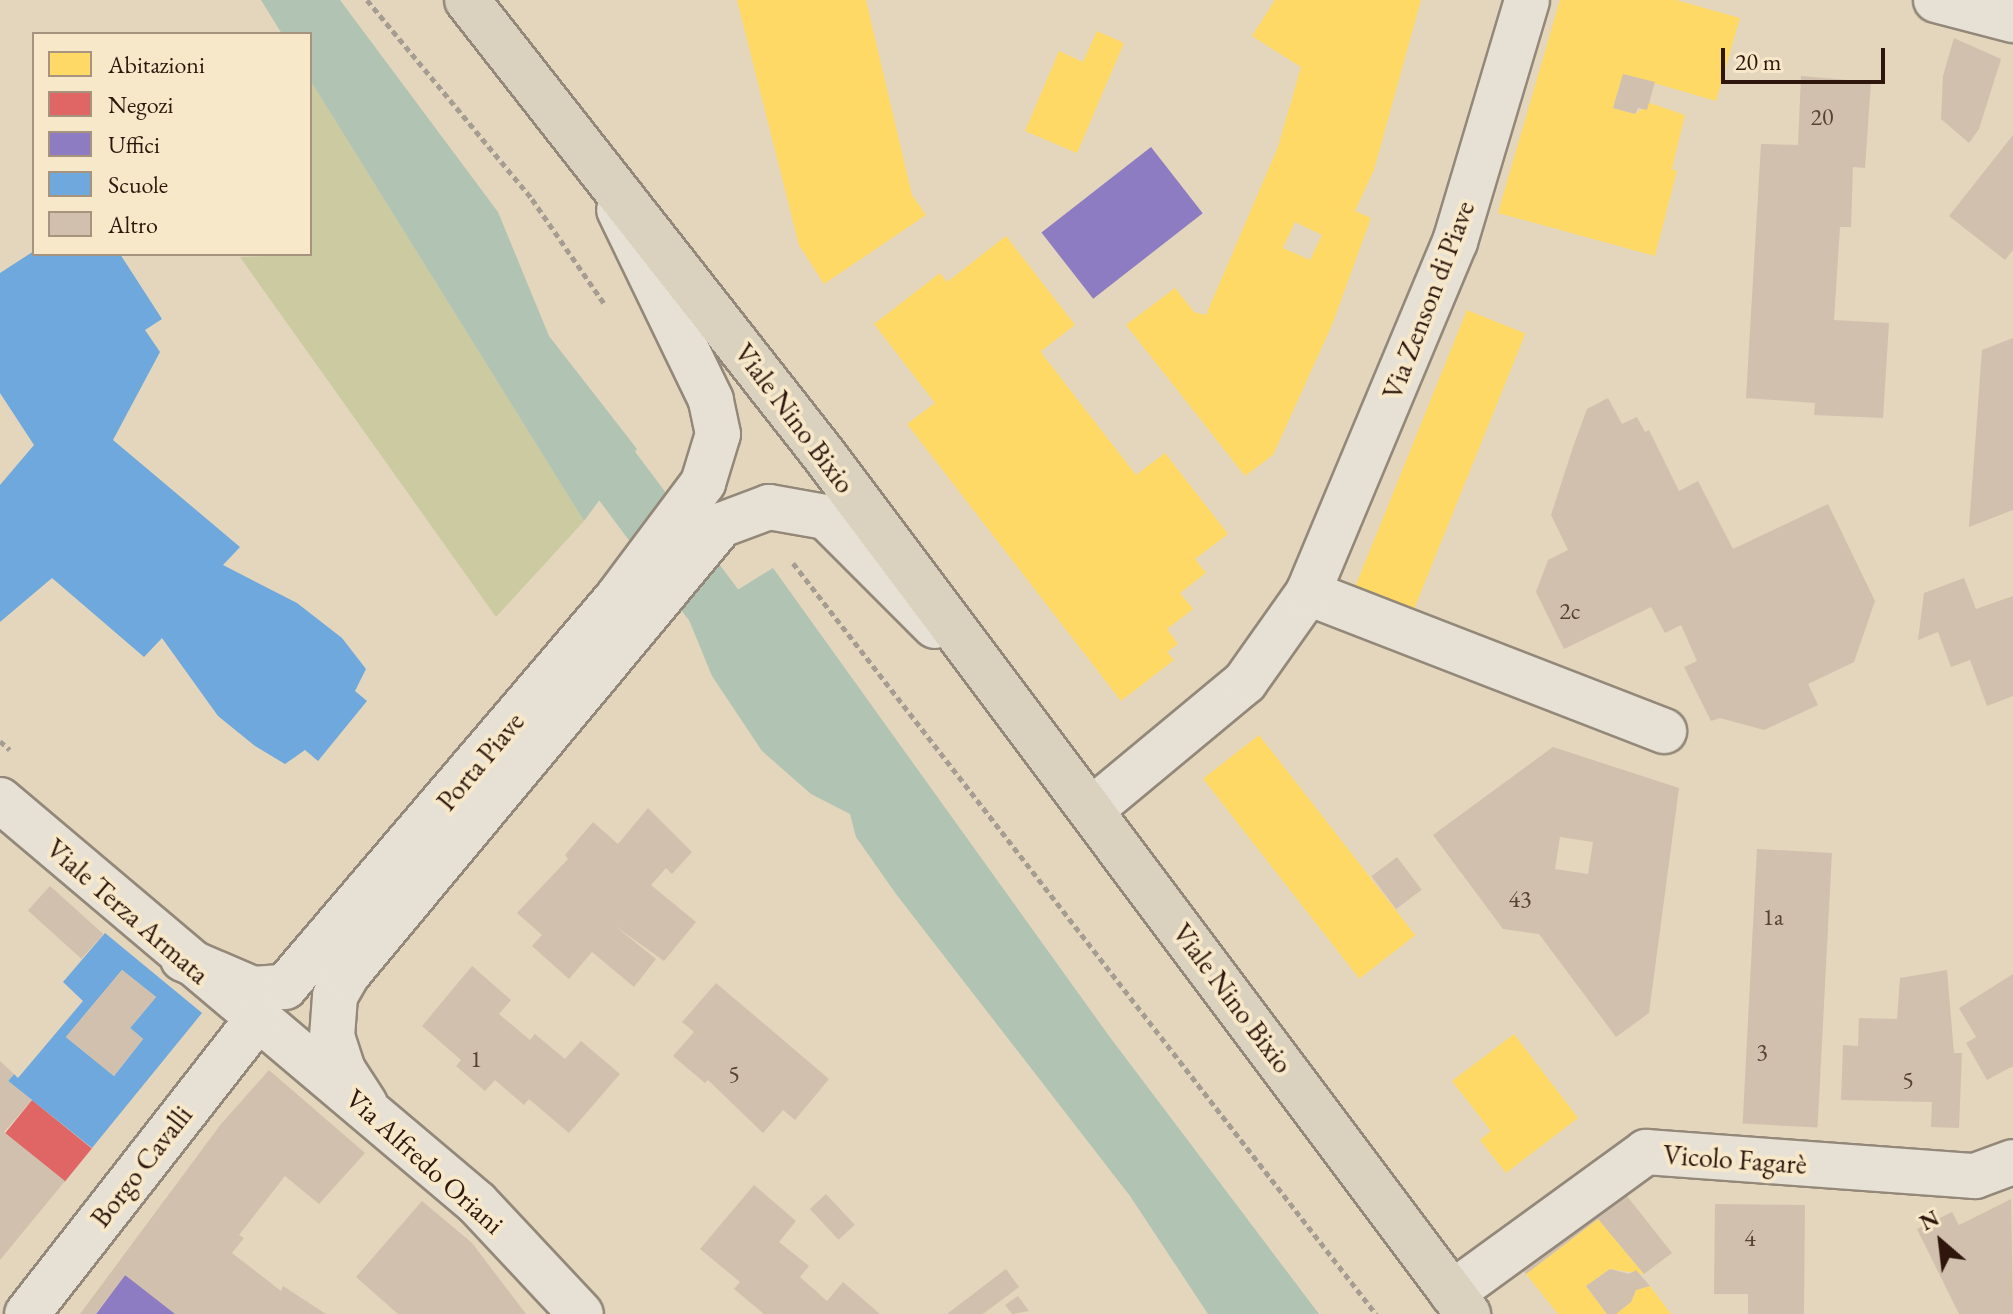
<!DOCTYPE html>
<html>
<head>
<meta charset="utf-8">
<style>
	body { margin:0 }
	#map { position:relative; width:2013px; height:1314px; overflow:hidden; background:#e3d6bc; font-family:"EB Garamond",serif }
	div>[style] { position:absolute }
	.green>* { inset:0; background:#cccaa0 }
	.water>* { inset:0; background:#b1c3b2 }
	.homes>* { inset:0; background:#ffd966; transform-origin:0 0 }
	.shops>* { inset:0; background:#e06666; transform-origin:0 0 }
	.offices>* { inset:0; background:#8e7cc3; transform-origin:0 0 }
	.schools>* { inset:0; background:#6fa8dc }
	.canal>* { height:58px; margin:-29px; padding:0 29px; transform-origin:29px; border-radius:29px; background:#b1c3b2 }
	.building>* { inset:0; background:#d1c0ad; transform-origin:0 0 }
	.path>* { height:5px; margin-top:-2.5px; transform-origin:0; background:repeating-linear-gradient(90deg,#a59d92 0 6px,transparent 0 10px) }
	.roads { filter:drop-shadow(2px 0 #938879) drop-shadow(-2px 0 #938879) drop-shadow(0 2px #938879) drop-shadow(0 -2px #938879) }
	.minor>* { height:44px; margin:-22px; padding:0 22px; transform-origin:22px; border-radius:22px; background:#e7e1d5 }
	.primary>* { height:44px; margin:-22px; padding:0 22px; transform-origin:22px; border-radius:22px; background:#dad1bf }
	span { translate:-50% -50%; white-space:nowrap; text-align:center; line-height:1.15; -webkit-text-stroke:8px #f7e8ca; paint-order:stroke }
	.number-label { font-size:24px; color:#584135 }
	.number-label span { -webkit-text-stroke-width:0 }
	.street-label { font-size:28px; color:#2e160c }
	.legend { position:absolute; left:32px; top:32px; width:280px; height:224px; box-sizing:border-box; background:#f7e8ca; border:2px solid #a7947e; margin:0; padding:10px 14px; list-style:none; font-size:24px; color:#2e160c }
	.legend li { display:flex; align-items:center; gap:16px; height:40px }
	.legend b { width:40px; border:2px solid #a7947e }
	.north { position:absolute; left:1901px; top:1202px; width:80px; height:80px; -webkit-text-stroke:6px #f7e8ca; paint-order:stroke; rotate:332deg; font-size:22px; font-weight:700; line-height:32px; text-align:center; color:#2e160c }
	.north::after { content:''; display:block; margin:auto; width:28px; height:36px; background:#2e160c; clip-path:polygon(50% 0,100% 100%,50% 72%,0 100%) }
	.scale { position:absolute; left:1721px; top:48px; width:164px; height:36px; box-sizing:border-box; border:4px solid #2e160c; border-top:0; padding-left:10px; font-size:24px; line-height:28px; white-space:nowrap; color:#2e160c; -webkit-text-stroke:6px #f7e8ca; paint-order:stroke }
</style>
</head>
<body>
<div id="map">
	<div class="green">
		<div style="clip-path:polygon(310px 80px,584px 521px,496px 617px,240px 257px,310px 254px)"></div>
	</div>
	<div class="water">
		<div style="clip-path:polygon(261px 0,340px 0,498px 212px,549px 336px,637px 449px,584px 521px,310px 80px,310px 34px,282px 34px)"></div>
		<div style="clip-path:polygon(773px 568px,1109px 1036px,1319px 1314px,1208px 1314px,1130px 1196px,896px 894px,856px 837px,850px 814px,811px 794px,762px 751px,712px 676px,689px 620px)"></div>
	</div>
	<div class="homes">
		<div style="clip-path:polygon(737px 0,866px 0,912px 195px,926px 215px,824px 284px,799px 245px)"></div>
		<div style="clip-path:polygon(evenodd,1275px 0,1421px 0,1374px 170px,1355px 211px,1371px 218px,1332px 325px,1273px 455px,1245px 476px,1126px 325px,1175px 288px,1194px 312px,1206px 315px,1278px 147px,1301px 67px,1252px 36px,1275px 0,1295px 222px,1322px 235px,1310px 260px,1283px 248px,1295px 222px)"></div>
		<div style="clip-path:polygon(1560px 0,1676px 0,1740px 18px,1716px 101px,1623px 74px,1613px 108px,1635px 114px,1650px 103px,1685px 115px,1672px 169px,1677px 171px,1655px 256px,1498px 213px)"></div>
		<div style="clip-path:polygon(1097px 31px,1124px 43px,1077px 153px,1025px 131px,1059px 51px,1083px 62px)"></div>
		<div style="clip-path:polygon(1006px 236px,1075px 325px,1041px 351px,1043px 355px,1136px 475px,1165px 453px,1228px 534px,1195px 559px,1206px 573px,1180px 593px,1193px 609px,1167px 629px,1178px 644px,1167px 652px,1174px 660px,1121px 701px,907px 424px,935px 403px,874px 324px,940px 273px,947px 282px)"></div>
		<div style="left:1467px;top:310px;width:63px;height:301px;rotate:22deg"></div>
		<div style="left:1259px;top:735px;width:254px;height:71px;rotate:52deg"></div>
		<div style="clip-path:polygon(1514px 1034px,1578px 1118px,1506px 1173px,1480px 1140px,1491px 1131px,1452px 1081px)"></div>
		<div style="clip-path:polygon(1598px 1219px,1644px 1274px,1610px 1269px,1586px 1286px,1607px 1314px,1558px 1314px,1526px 1274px)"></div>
		<div style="clip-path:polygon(1650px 1286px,1671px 1314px,1616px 1314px,1631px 1302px,1636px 1290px)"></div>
	</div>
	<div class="shops">
		<div style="left:32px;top:1100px;width:77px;height:43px;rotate:39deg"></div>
	</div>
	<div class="offices">
		<div style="left:1151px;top:147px;width:84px;height:139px;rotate:52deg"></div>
		<div style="clip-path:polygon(125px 1275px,174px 1308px,175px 1314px,96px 1314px)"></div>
	</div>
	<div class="schools">
		<div style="clip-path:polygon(34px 251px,120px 254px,162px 319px,145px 330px,160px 352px,113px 440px,240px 547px,223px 565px,297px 603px,342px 638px,366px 669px,355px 691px,367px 701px,318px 761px,305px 750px,285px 764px,255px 746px,218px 716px,162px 638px,144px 657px,52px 578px,0 622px,0 485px,34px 445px,0 393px,0 273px)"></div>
		<div style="clip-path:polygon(evenodd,105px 933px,202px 1013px,92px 1148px,8px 1081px,14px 1074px,18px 1078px,83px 1001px,63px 982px,105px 933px,122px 970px,156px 997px,130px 1028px,143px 1039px,114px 1076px,66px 1037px,122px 970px)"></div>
	</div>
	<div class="canal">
		<div style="left:570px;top:413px;width:319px;rotate:53.2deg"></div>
	</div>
	<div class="building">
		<div style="clip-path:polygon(1954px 38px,2001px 59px,1979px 129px,1969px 143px,1941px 119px,1943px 76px)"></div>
		<div style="clip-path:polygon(1623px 74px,1655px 82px,1647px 110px,1638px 108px,1635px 114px,1613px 108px)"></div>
		<div style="clip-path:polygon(1801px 76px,1871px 82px,1865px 168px,1853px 167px,1851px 227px,1840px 227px,1834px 320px,1889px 323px,1883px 418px,1814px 415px,1815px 403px,1746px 398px,1761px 144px,1798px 145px)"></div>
		<div style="clip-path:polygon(2013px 135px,2013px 250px,2005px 260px,1949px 216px)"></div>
		<div style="clip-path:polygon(2013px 338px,2013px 510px,1969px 527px,1982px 350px)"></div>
		<div style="clip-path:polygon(1608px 398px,1622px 424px,1637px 417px,1645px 432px,1649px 430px,1679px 491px,1698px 481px,1733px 549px,1828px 504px,1875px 601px,1854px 662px,1808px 684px,1818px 705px,1764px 730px,1720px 718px,1711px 721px,1684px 667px,1697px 661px,1681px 625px,1665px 633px,1651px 607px,1564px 649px,1536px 592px,1548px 560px,1568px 550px,1551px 515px,1573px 447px,1587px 409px)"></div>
		<div style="clip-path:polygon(1964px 578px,1976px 609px,2013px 596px,2013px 696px,1987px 706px,1970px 660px,1951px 667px,1938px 632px,1918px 640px,1924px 593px)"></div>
		<div style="clip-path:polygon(evenodd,1553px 747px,1679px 788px,1649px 1013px,1616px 1037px,1539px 934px,1503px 929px,1433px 835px,1553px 747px,1560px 837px,1593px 842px,1588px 874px,1555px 869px,1560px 837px)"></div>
		<div style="clip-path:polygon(648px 808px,692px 852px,672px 874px,666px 868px,651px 885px,696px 922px,664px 961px,615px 926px,656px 959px,634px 987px,592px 952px,569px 979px,532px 946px,542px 935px,517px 913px,568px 859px,565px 855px,593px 822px,618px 844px)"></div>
		<div style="left:1757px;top:849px;width:75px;height:275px;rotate:3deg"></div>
		<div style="left:1397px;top:857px;width:41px;height:32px;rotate:53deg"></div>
		<div style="left:50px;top:886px;width:72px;height:33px;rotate:42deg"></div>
		<div style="clip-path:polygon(472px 966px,511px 1000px,499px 1014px,530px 1040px,535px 1034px,565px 1059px,581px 1041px,620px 1074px,569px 1133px,529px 1099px,524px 1105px,495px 1080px,485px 1091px,456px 1066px,461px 1060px,422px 1026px)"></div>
		<div style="clip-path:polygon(122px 970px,156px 997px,130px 1028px,143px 1039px,114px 1076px,66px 1037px)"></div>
		<div style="clip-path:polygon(1947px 970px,1954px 1053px,1962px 1053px,1959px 1128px,1931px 1127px,1932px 1102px,1841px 1100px,1843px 1045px,1858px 1046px,1859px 1018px,1897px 1019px,1900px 978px)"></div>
		<div style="clip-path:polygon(2013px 974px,2013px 1066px,1987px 1080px,1966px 1043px,1976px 1037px,1959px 1008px)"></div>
		<div style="clip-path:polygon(716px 983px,829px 1079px,795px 1120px,783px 1110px,763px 1133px,708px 1080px,705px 1083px,673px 1056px,694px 1032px,682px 1022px)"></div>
		<div style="clip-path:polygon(0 1061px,14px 1074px,8px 1081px,32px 1100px,4px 1132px,65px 1181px,0 1260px)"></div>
		<div style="clip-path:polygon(269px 1070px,365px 1153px,319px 1204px,285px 1176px,239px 1235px,244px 1238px,232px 1253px,281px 1291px,283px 1286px,326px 1314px,175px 1314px,125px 1275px,96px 1314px,80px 1314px,221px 1124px)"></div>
		<div style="clip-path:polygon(754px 1185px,796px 1221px,779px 1242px,809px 1266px,800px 1277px,827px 1301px,843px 1282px,880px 1314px,764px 1314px,734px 1289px,740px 1282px,700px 1249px)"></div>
		<div style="clip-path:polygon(1623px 1191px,1672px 1253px,1644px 1274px,1598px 1219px,1526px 1274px,1516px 1261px)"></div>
		<div style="left:826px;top:1194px;width:42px;height:22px;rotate:47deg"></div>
		<div style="clip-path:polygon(2011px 1199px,2013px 1314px,1959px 1314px,1917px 1229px,1952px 1212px,1959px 1225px)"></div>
		<div style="clip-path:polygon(422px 1201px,472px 1243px,526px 1314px,398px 1314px,356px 1277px)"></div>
		<div style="clip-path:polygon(1715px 1204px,1805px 1205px,1804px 1314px,1748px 1314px,1748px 1294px,1714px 1294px)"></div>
		<div style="clip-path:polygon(1006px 1269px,1019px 1287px,983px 1314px,947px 1314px)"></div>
		<div style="clip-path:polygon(1610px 1269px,1629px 1274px,1636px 1270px,1650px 1286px,1636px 1290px,1631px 1302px,1616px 1314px,1607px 1314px,1586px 1286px)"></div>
		<div style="clip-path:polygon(1018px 1296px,1029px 1311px,1012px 1314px,1005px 1305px)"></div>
	</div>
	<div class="path">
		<div style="left:367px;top:0;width:259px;rotate:50.3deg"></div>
		<div style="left:532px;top:199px;width:129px;rotate:55.4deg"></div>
		<div style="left:793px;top:563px;width:951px;rotate:52.18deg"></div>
		<div style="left:0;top:741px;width:13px;rotate:42deg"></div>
	</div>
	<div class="roads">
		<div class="minor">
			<div style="left:1936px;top:0;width:80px;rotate:14.6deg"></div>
			<div style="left:1308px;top:593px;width:382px;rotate:21.2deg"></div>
			<div style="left:0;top:800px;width:624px;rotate:40.19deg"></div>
			<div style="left:477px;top:1203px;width:152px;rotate:46.9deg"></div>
			<div style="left:1092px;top:809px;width:199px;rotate:-39.7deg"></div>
			<div style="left:1245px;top:682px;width:109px;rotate:-54.7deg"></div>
			<div style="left:1308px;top:593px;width:381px;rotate:-67.3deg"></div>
			<div style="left:1455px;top:242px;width:252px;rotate:-73.4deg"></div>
			<div style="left:183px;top:959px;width:76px;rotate:23.2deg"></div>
			<div style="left:253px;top:989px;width:32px;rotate:-4deg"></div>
			<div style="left:285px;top:987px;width:511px;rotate:-49.52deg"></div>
			<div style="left:617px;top:598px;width:144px;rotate:-53.2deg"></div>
			<div style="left:703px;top:483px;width:51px;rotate:-73deg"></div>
			<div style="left:718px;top:434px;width:35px;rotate:-102deg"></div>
			<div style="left:711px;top:400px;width:211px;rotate:-115.8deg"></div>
			<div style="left:365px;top:1104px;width:40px;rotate:-122.9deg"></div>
			<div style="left:343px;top:1070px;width:35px;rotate:-108deg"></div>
			<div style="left:332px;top:1037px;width:41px;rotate:-85.8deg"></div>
			<div style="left:335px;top:996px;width:24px;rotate:-60deg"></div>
			<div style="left:347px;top:975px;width:585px;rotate:-50.27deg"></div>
			<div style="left:721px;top:525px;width:51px;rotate:-20.6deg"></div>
			<div style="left:769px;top:507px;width:58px;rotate:10deg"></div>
			<div style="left:826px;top:517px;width:154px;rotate:45deg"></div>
			<div style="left:1452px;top:1293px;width:240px;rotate:-36deg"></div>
			<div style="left:1646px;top:1152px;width:330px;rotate:4.2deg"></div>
			<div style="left:1975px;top:1176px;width:40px;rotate:-20.2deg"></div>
			<div style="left:27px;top:1314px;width:373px;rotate:-52deg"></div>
		</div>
		<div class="primary">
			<div style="left:467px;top:0;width:578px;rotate:51.88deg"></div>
			<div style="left:824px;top:455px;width:1074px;rotate:53.14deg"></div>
		</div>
	</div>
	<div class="number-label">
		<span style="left:1822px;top:117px">20</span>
		<span style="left:1570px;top:611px">2c</span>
		<span style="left:1520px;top:899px">43</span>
		<span style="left:1773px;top:917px">1a</span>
		<span style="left:1762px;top:1052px">3</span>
		<span style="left:476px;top:1059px">1</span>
		<span style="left:734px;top:1074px">5</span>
		<span style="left:1908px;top:1080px">5</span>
		<span style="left:1750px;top:1238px">4</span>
	</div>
	<div class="street-label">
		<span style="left:1428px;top:300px;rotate:-69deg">Via Zenson di Piave</span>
		<span style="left:795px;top:418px;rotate:53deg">Viale Nino Bixio</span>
		<span style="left:480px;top:761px;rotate:-50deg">Porta Piave</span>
		<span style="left:128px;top:911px;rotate:41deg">Viale Terza Armata</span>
		<span style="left:1233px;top:998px;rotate:53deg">Viale Nino Bixio</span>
		<span style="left:1735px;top:1159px;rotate:4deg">Vicolo Fagarè</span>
		<span style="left:425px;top:1161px;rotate:42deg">Via Alfredo Oriani</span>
		<span style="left:141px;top:1166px;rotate:-52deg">Borgo Cavalli</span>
	</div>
	<ul class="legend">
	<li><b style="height:22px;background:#ffd966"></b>Abitazioni</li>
	<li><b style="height:22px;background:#e06666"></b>Negozi</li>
	<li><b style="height:22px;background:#8e7cc3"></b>Uffici</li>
	<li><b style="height:22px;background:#6fa8dc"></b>Scuole</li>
	<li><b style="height:22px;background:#d1c0ad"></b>Altro</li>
	</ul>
	<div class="north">N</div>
	<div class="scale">20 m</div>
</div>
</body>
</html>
